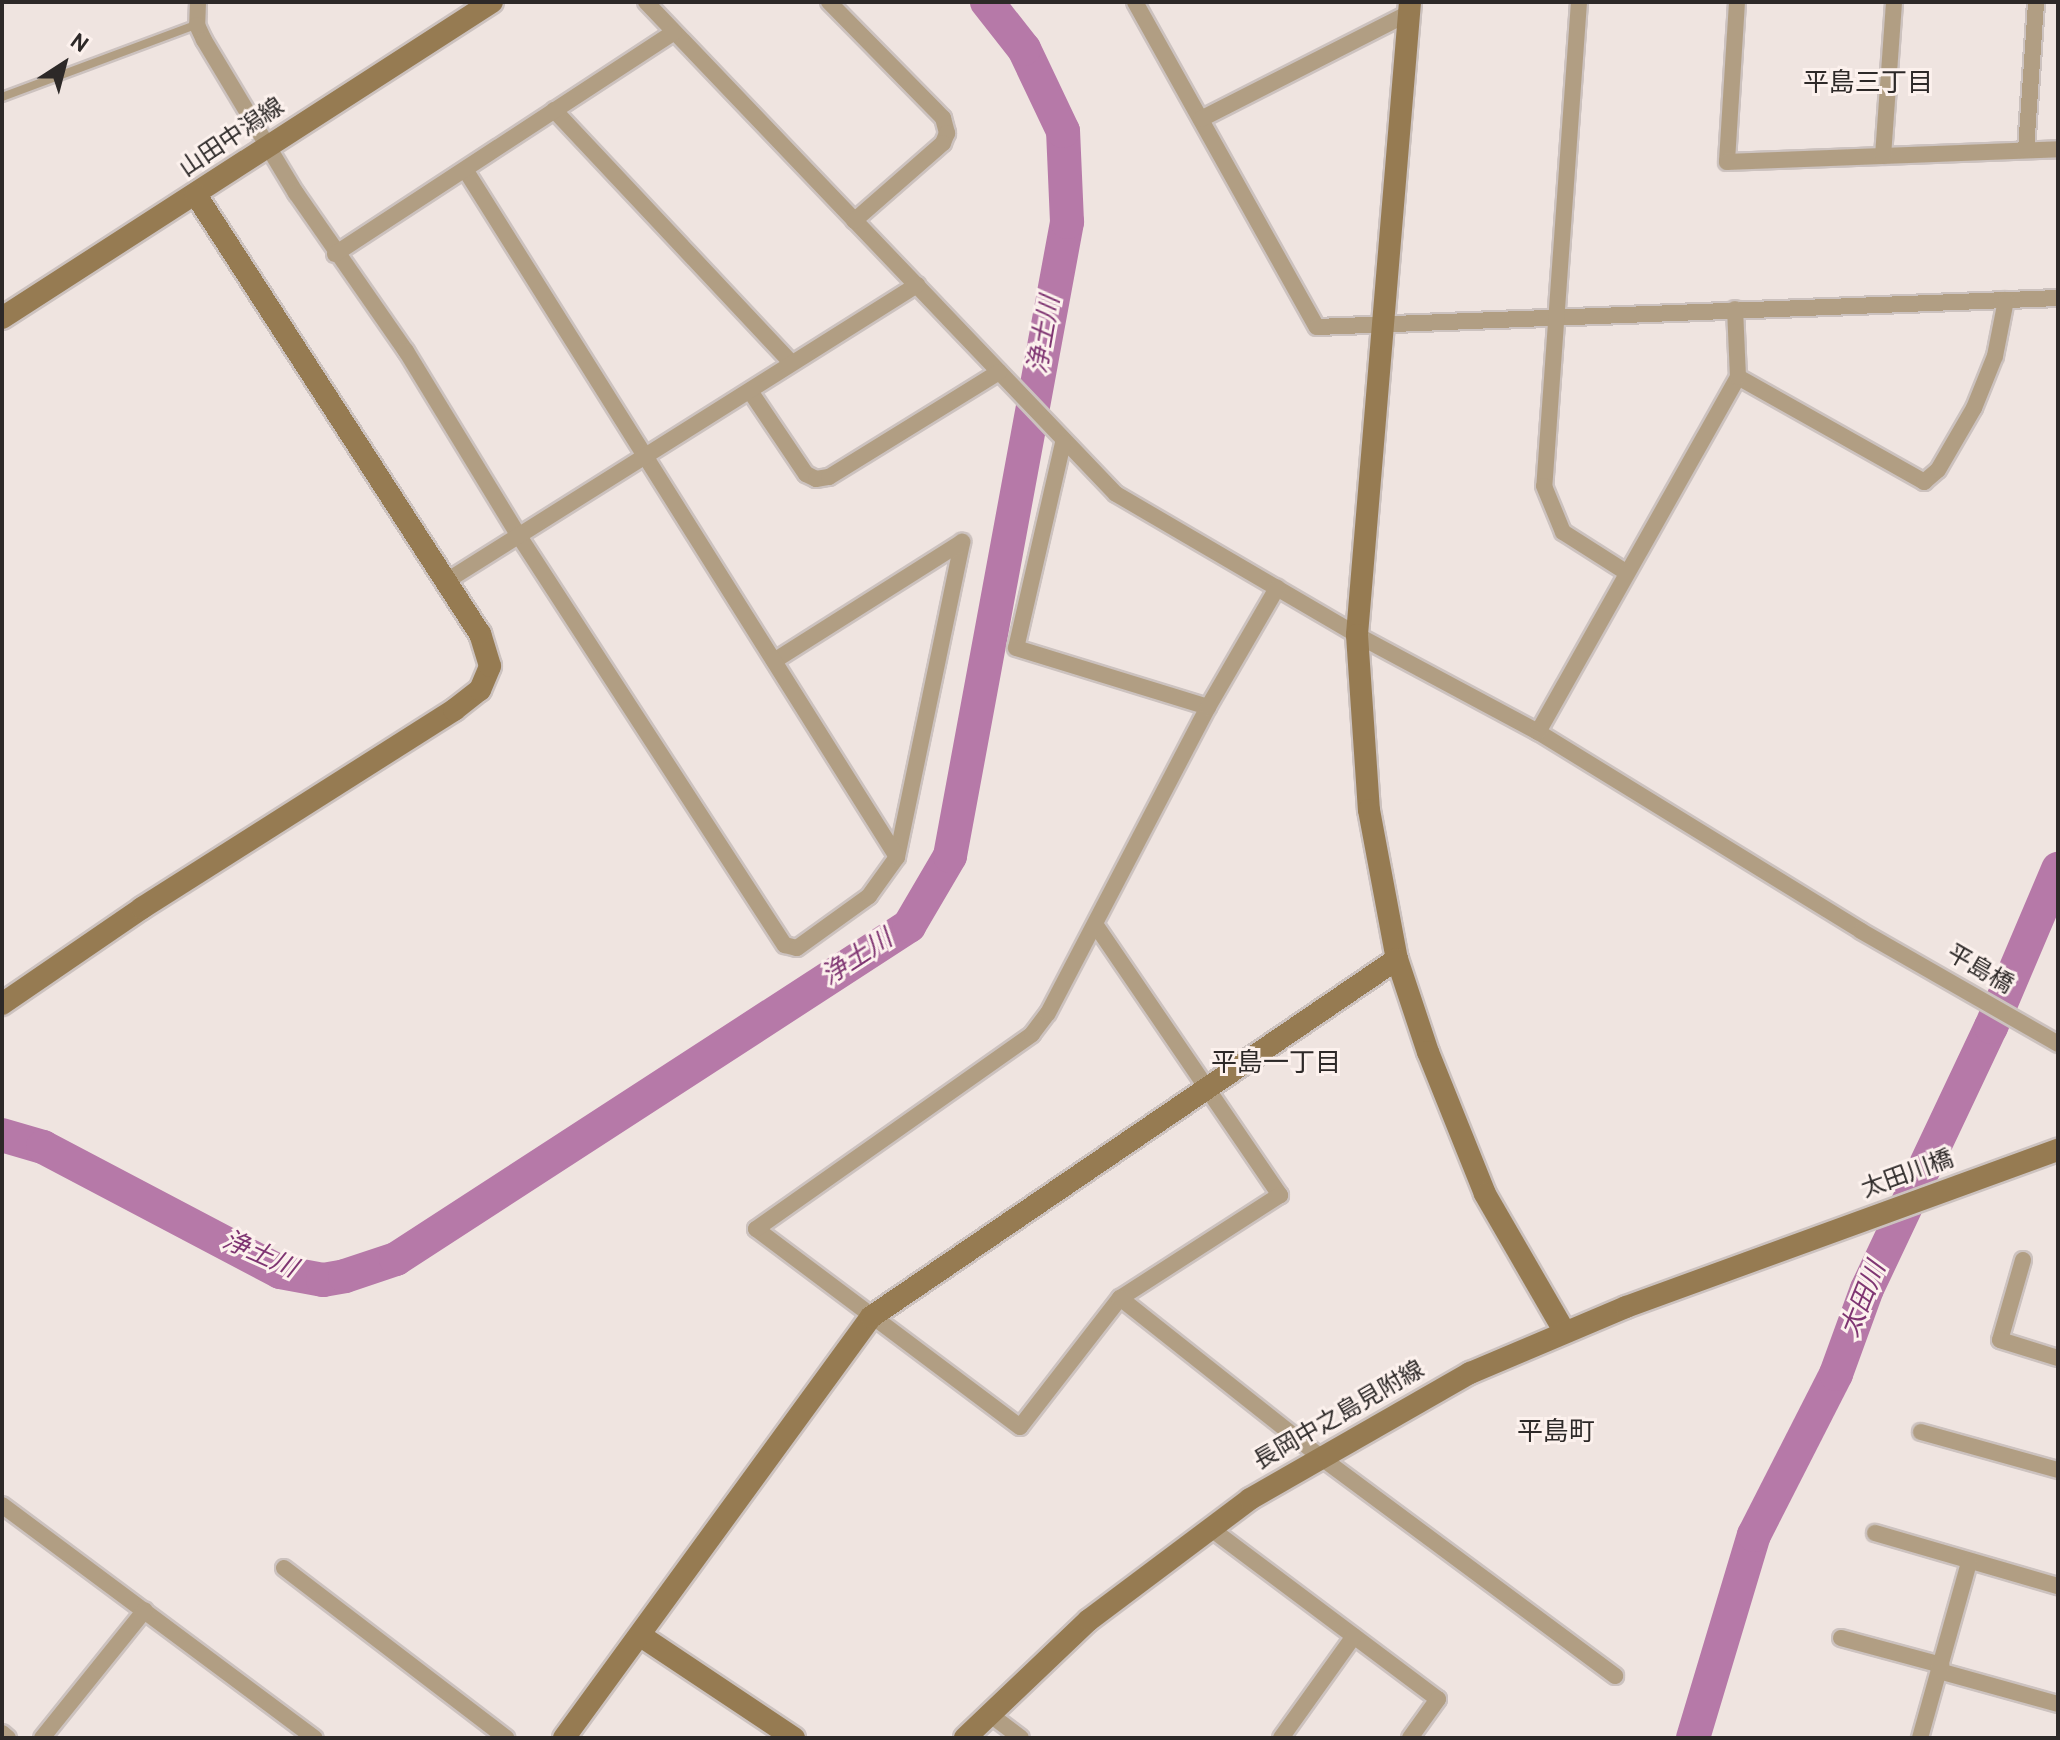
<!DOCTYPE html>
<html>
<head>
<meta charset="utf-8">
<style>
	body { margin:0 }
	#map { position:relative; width:2060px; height:1740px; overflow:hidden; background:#efe4e0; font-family:Overpass,"Noto Sans JP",sans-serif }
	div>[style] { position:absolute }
	.river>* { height:34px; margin:-17px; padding:0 17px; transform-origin:17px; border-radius:17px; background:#b679a8 }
	.roads { filter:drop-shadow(2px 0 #ccc2bf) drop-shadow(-2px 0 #ccc2bf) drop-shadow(0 2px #ccc2bf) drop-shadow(0 -2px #ccc2bf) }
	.lane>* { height:8px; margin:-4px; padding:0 4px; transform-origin:4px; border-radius:4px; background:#b19e83 }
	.street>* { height:16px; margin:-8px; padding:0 8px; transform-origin:8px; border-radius:8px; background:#b19e83 }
	.secondary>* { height:22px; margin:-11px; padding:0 11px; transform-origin:11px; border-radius:11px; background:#967b52 }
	span { translate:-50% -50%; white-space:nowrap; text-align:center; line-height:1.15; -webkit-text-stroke:6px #fcf1ed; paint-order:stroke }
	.street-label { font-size:24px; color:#2d2928 }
	.neighbourhood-label { font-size:26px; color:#2d2928 }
	.water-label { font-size:26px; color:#7f3572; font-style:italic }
	.frame { position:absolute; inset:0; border:4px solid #2d2928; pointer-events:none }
	.north { position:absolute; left:24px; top:24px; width:80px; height:80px; -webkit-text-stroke:6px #fcf1ed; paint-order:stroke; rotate:36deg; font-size:22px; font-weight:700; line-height:32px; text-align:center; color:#2d2928 }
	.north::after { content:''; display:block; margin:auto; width:28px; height:36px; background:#2d2928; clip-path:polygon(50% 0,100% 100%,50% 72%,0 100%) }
</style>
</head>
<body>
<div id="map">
	<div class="river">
		<div style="left:2px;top:1135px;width:43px;rotate:16.3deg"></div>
		<div style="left:43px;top:1147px;width:268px;rotate:27.8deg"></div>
		<div style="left:280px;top:1272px;width:44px;rotate:10.5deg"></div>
		<div style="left:323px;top:1280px;width:22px;rotate:-10deg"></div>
		<div style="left:345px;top:1276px;width:54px;rotate:-18.4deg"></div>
		<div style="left:396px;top:1259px;width:612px;rotate:-32.99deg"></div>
		<div style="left:909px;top:926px;width:81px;rotate:-59.6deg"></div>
		<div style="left:950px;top:856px;width:645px;rotate:-79.54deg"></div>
		<div style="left:1067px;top:222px;width:91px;rotate:-92.5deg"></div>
		<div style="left:1063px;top:131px;width:91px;rotate:-115.4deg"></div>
		<div style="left:1024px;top:49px;width:60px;rotate:-128.2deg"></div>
		<div style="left:1693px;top:1738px;width:212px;rotate:-73.3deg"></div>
		<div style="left:1754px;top:1535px;width:181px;rotate:-63deg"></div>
		<div style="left:1836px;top:1374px;width:90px;rotate:-70deg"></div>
		<div style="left:1867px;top:1289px;width:290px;rotate:-64.7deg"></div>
		<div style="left:1991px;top:1027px;width:172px;rotate:-67deg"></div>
	</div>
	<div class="roads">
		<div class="lane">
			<div style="left:2px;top:97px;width:207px;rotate:-20.4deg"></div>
		</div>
		<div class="street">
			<div style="left:198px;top:2px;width:23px;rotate:92deg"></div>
			<div style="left:197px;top:25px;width:17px;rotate:65deg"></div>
			<div style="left:204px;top:40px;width:179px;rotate:59deg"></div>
			<div style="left:296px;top:193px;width:193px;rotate:55.2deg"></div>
			<div style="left:406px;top:351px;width:217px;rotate:58.6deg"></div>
			<div style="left:519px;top:536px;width:488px;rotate:57deg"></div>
			<div style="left:785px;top:945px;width:12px;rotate:14deg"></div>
			<div style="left:797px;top:948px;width:89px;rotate:-35.8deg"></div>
			<div style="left:869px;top:896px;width:48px;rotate:-54.3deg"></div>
			<div style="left:897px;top:857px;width:322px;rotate:-78.3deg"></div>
			<div style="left:962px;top:542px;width:222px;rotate:147.7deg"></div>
			<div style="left:646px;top:2px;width:680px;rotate:46.31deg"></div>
			<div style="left:1116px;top:494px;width:279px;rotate:30.3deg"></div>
			<div style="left:1357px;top:635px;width:205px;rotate:28.2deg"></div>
			<div style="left:1538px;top:732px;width:379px;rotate:31.6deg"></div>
			<div style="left:1861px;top:931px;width:227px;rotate:29.8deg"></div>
			<div style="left:829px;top:2px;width:163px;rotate:45.5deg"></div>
			<div style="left:943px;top:118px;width:16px;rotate:75deg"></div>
			<div style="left:947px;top:133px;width:11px;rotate:112deg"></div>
			<div style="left:943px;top:143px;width:118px;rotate:138.8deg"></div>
			<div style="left:1135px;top:2px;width:372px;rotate:60.8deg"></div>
			<div style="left:1317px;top:327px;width:742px;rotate:-2.24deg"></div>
			<div style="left:1579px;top:2px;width:485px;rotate:94.1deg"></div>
			<div style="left:1544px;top:486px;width:50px;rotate:67.6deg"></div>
			<div style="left:1563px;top:532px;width:72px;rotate:32.6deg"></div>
			<div style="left:1737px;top:2px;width:160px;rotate:93.6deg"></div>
			<div style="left:1727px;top:162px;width:331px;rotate:-2.2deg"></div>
			<div style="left:554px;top:110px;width:346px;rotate:46.8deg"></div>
			<div style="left:1201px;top:119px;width:231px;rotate:-27deg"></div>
			<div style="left:2026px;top:150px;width:148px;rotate:-86.1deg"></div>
			<div style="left:1883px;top:156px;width:154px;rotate:-85.9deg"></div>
			<div style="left:466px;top:171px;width:810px;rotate:57.86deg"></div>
			<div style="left:335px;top:254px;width:405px;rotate:-33.2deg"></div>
			<div style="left:1738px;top:377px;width:214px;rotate:29.4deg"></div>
			<div style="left:1924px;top:482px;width:18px;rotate:-41deg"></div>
			<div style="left:1938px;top:470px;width:72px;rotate:-59.9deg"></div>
			<div style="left:1974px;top:408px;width:56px;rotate:-68deg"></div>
			<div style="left:1995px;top:356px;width:57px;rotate:-78.9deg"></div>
			<div style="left:750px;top:391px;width:100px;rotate:56deg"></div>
			<div style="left:806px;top:474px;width:11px;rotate:27deg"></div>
			<div style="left:816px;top:479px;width:13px;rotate:-9deg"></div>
			<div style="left:829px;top:477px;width:200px;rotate:-31.7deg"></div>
			<div style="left:1063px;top:443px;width:210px;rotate:102.9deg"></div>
			<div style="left:1016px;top:648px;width:201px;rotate:17.1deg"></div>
			<div style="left:445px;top:582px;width:558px;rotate:-32.18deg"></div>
			<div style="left:1538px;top:732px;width:407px;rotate:-60.6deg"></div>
			<div style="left:1738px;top:377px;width:68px;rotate:-92.5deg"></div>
			<div style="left:1097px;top:927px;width:325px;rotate:55.7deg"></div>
			<div style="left:1280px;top:1195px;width:190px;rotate:147.2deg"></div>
			<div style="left:1120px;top:1298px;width:163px;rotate:127.8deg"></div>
			<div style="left:1020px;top:1427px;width:330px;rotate:-143.1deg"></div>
			<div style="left:756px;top:1229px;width:338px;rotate:-35.2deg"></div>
			<div style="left:1032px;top:1034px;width:26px;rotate:-53deg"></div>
			<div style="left:1048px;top:1013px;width:345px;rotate:-62.4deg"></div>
			<div style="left:1208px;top:707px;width:138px;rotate:-59.9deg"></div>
			<div style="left:2023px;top:1260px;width:83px;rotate:106deg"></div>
			<div style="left:2000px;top:1340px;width:61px;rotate:17.2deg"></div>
			<div style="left:1120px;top:1298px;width:254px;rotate:38.4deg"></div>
			<div style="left:1319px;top:1456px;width:369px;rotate:36.6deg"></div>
			<div style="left:1921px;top:1432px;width:142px;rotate:15.5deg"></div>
			<div style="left:2px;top:1505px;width:390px;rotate:36.7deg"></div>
			<div style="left:1210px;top:1528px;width:285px;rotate:36.9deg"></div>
			<div style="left:1438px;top:1699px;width:48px;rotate:125.7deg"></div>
			<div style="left:1875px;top:1533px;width:191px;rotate:16.2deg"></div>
			<div style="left:284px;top:1568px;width:280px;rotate:37.4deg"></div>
			<div style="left:1841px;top:1638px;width:104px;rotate:15.1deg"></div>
			<div style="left:1939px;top:1671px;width:123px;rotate:15.5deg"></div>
			<div style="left:988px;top:1713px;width:41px;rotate:37.1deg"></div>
			<div style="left:2px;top:1733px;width:8px;rotate:40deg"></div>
			<div style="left:42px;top:1738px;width:164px;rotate:-51.2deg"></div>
			<div style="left:1281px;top:1738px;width:125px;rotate:-54.4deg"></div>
			<div style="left:1920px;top:1738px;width:182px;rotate:-74.4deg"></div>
		</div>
		<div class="secondary">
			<div style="left:1410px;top:2px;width:635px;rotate:94.79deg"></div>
			<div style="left:1357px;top:635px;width:175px;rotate:86.1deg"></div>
			<div style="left:1369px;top:810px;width:152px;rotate:79.4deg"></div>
			<div style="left:1397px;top:959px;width:98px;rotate:71.6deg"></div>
			<div style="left:1428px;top:1052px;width:153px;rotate:68.1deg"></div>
			<div style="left:1485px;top:1194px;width:158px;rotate:60deg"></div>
			<div style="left:2px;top:318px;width:583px;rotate:-32.82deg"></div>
			<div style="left:2px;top:1004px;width:170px;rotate:-34.4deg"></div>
			<div style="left:142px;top:908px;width:370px;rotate:-32.4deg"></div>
			<div style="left:454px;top:710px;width:33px;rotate:-38deg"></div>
			<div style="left:480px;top:690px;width:26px;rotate:-67deg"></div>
			<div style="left:490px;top:666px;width:34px;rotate:-107deg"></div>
			<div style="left:480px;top:634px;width:523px;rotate:-122.9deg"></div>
			<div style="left:641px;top:1636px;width:184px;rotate:33.7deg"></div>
			<div style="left:564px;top:1738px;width:521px;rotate:-53.9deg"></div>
			<div style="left:871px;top:1317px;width:636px;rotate:-34.24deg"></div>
			<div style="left:965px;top:1738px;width:171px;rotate:-43.6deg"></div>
			<div style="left:1089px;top:1620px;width:201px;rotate:-36.9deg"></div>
			<div style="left:1250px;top:1499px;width:254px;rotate:-29.8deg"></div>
			<div style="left:1470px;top:1373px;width:169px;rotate:-22.9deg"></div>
			<div style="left:1626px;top:1307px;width:460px;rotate:-20deg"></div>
		</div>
	</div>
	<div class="street-label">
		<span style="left:233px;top:139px;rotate:-34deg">山田中潟線</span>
		<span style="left:1979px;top:971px;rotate:30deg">平島橋</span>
		<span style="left:1908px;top:1176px;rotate:-20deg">太田川橋</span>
		<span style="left:1340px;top:1417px;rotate:-30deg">長岡中之島見附線</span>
	</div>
	<div class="neighbourhood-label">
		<span style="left:1868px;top:85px">平島三丁目</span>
		<span style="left:1276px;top:1065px">平島一丁目</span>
		<span style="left:1556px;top:1434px">平島町</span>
	</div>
	<div class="water-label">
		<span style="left:1046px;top:335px;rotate:-80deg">浄土川</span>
		<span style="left:858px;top:959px;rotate:-33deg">浄土川</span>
		<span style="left:259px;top:1256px;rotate:24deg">浄土川</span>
		<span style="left:1865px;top:1300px;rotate:-68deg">太田川</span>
	</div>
	<div class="frame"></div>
	<div class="north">N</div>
</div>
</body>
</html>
